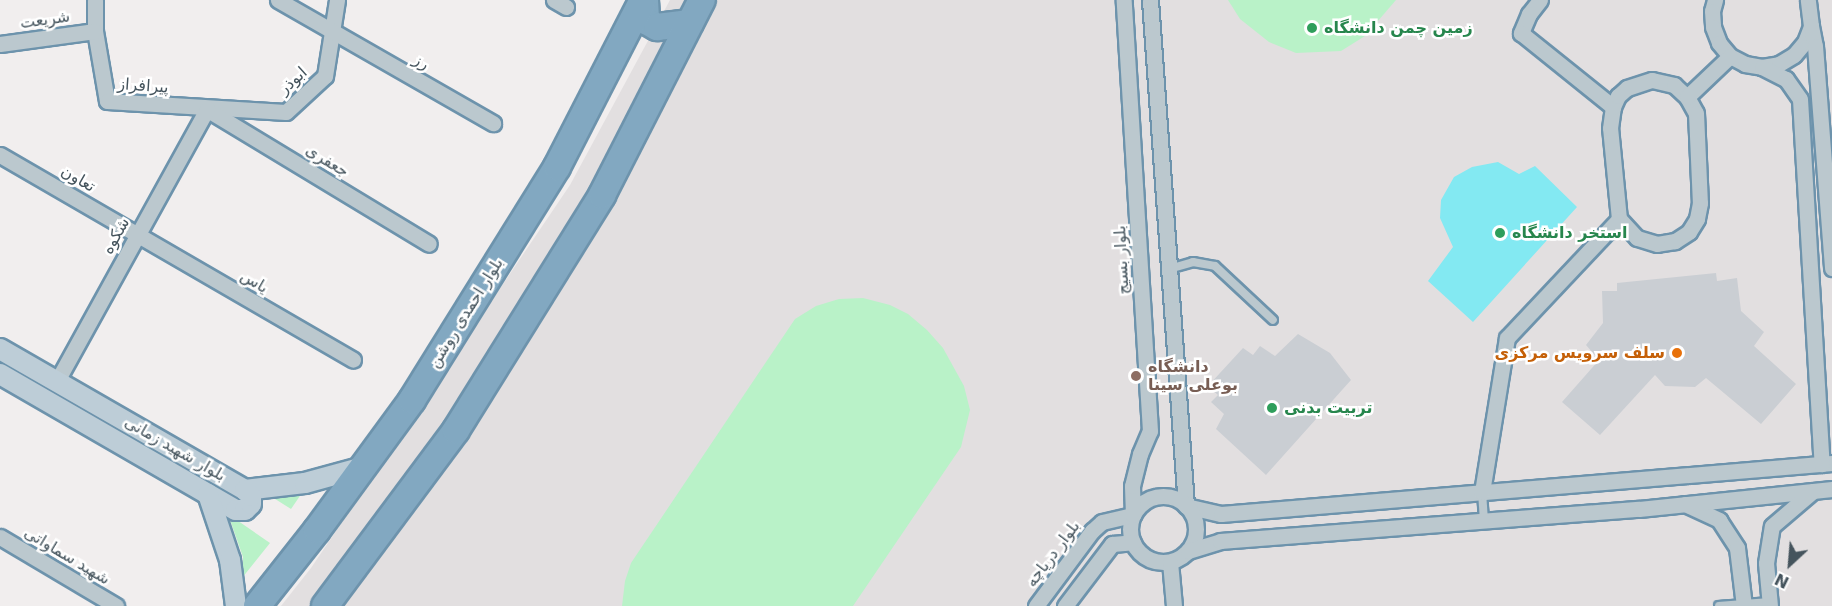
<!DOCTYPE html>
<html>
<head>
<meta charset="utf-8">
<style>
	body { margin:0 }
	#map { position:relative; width:1832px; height:606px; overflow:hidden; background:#f1eeee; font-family:"DejaVu Sans",Vazirmatn,sans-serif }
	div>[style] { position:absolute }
	.education>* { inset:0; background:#e2dfe0 }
	.green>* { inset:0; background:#b9f2c8 }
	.water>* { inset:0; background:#83e9f2 }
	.building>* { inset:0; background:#caced3 }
	.roads { filter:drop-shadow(2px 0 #6d93ac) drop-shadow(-2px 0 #6d93ac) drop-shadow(0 2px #6d93ac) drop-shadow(0 -2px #6d93ac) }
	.lane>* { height:8px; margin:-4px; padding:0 4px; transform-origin:4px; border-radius:4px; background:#bbc8ce }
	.street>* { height:15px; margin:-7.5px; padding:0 7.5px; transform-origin:7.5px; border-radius:7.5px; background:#bbc8ce }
	.street>.ring { margin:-7.5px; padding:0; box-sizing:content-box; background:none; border:15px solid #bbc8ce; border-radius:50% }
	.secondary>* { height:20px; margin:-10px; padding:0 10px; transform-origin:10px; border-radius:10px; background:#bdcdd7 }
	.highway>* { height:26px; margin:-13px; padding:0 13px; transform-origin:13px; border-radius:13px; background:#82a8c1 }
	.dots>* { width:16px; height:16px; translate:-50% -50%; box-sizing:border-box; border:3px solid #fff; border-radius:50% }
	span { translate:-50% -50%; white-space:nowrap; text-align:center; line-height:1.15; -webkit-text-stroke:5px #fff; paint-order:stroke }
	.street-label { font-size:16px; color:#45545d }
	.leisure-label { font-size:16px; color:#27864d; font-weight:700 }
	.left { translate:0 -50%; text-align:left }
	.food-label { font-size:16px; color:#c56008; font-weight:700 }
	.right { translate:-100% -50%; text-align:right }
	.education-label { font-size:16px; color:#785e54; font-weight:700 }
	.north { position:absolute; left:1760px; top:534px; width:60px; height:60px; -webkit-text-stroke:4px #fff; paint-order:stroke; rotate:206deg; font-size:16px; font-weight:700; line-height:24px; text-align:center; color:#45545d }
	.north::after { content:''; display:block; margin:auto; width:21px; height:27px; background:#45545d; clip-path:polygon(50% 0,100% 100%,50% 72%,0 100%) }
</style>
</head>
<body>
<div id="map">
	<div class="education">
		<div style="clip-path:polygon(670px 0,1832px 0,1832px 606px,281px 606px,311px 568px,570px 185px)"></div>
	</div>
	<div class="green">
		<div style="clip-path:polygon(1228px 0,1396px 0,1365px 36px,1341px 51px,1296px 53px,1269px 42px,1240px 19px)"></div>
		<div style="clip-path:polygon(863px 298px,890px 305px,908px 314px,927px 330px,943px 348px,964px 386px,970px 410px,961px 447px,853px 606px,622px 606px,625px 581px,631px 563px,795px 319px,816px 306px,839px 299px)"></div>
		<div style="clip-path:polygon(304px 490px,291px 509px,264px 492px)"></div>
		<div style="clip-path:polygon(228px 514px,270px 543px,242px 578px,243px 557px)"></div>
	</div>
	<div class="water">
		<div style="clip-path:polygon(1498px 162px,1519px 174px,1535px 166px,1577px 207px,1473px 322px,1428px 281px,1453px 247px,1440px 218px,1441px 200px,1454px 177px,1472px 167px)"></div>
	</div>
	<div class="building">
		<div style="clip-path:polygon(1716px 273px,1717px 281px,1737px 278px,1741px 311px,1764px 332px,1754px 346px,1796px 384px,1761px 424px,1706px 378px,1695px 387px,1665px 386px,1655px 375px,1600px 435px,1562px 402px,1599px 360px,1586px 345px,1603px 323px,1602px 291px,1617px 291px,1617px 283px)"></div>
		<div style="clip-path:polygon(1298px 334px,1330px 353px,1351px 380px,1266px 475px,1216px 429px,1224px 414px,1211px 402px,1218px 395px,1208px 386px,1243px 348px,1253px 355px,1260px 346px,1275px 356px)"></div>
	</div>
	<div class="roads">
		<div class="lane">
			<div style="left:1169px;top:269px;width:25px;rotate:-16deg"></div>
			<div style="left:1193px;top:262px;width:22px;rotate:10deg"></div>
			<div style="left:1215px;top:266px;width:79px;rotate:43deg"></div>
			<div style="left:1482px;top:492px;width:29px;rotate:86deg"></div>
			<div style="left:1719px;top:606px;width:50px;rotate:-4.6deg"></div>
		</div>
		<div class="street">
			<div style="left:95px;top:0;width:31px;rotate:90deg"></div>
			<div style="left:95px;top:31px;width:71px;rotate:80.3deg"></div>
			<div style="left:107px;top:101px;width:179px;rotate:3.5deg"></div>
			<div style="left:286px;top:112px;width:53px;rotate:-42.7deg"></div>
			<div style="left:325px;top:76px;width:77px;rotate:-81deg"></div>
			<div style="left:278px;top:0;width:248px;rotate:29.8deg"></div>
			<div style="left:554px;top:0;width:14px;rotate:30deg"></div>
			<div style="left:1150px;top:0;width:507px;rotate:85.93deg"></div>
			<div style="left:1186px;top:506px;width:36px;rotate:13deg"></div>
			<div style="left:1221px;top:514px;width:613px;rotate:-4.77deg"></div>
			<div style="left:1540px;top:0;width:18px;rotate:128deg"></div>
			<div style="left:1529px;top:14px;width:21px;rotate:113deg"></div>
			<div style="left:1521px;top:33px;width:118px;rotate:38.8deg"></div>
			<div style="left:1715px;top:0;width:11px;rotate:105deg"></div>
			<div style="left:1712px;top:11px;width:16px;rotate:86deg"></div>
			<div style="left:1713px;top:27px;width:17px;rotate:69deg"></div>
			<div style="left:1719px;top:43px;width:17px;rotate:50deg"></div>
			<div style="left:1730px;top:56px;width:17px;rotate:28deg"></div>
			<div style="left:1745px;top:64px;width:17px;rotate:10deg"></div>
			<div style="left:1762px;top:67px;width:17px;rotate:-10deg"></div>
			<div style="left:1779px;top:64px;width:17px;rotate:-31deg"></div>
			<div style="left:1794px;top:55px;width:17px;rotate:-50deg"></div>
			<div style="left:1805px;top:42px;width:17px;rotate:-69deg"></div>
			<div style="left:1811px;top:26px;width:26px;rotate:-97deg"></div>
			<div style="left:1811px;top:26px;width:20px;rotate:79deg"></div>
			<div style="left:1815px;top:46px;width:223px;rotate:85.6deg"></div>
			<div style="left:0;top:44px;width:96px;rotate:-7.8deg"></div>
			<div style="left:1762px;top:67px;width:27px;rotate:27deg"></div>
			<div style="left:1786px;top:79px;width:24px;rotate:55deg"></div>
			<div style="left:1800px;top:99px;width:366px;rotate:86.6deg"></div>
			<div style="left:1652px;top:80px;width:23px;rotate:13deg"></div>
			<div style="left:1674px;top:85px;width:18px;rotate:43deg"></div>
			<div style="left:1687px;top:97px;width:18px;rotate:61deg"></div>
			<div style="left:1696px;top:113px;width:90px;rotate:87.5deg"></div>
			<div style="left:1700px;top:203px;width:16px;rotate:101deg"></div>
			<div style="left:1697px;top:219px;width:15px;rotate:122deg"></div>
			<div style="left:1689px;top:232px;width:17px;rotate:147deg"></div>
			<div style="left:1675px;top:241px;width:18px;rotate:171deg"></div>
			<div style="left:1657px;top:244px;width:21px;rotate:-163deg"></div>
			<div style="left:1637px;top:238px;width:26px;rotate:-133deg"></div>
			<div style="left:1619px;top:219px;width:91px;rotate:-95.6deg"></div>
			<div style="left:1610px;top:128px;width:21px;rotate:-82deg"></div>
			<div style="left:1613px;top:107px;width:12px;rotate:-66deg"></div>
			<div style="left:1618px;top:96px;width:12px;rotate:-42deg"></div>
			<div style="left:1627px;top:88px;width:26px;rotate:-18deg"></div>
			<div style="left:1687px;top:97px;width:59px;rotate:-43.6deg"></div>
			<div style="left:208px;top:110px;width:258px;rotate:31.2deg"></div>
			<div style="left:0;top:155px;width:408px;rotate:30.1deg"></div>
			<div style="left:57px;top:381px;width:311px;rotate:-61.1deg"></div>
			<div style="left:1482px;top:492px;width:156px;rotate:-80.8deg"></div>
			<div style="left:1507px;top:338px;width:163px;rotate:-46.7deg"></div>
			<div class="ring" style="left:1130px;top:496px;width:51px;height:51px"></div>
			<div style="left:1685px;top:504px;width:38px;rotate:25deg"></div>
			<div style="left:1719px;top:520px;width:33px;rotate:57deg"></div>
			<div style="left:1737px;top:548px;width:58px;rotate:83.1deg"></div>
			<div style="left:0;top:537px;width:135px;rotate:30.7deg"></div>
			<div style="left:1188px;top:551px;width:34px;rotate:-17deg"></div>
			<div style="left:1220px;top:541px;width:420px;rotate:-4.4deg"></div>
			<div style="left:1639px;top:509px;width:194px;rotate:-5.9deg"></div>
			<div style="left:1170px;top:562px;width:44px;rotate:84.8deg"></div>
			<div style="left:1036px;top:606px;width:94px;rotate:-53.3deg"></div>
			<div style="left:1092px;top:531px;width:13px;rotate:-42deg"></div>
			<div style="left:1102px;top:522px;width:32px;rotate:-13deg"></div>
			<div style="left:1133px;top:515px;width:29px;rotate:-92deg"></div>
			<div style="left:1132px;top:486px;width:33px;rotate:-76deg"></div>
			<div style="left:1140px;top:454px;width:25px;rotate:-67deg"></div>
			<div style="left:1150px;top:431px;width:432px;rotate:-93.5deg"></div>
			<div style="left:1065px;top:606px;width:78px;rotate:-52.8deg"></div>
			<div style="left:1112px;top:544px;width:21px;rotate:-5deg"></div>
			<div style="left:1770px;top:606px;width:43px;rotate:-95.3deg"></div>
			<div style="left:1766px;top:563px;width:37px;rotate:-81deg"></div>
			<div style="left:1772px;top:526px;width:54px;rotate:-40.5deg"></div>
		</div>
		<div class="secondary">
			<div style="left:0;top:349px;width:283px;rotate:29.9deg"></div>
			<div style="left:245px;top:490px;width:60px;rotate:-6.7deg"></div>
			<div style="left:305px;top:483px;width:60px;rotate:-15.4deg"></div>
			<div style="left:0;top:374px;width:272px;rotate:30deg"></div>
			<div style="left:236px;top:510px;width:9px"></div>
			<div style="left:245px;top:510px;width:8px;rotate:-45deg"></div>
			<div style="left:251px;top:504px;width:8px;rotate:-90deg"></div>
			<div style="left:251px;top:496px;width:8px;rotate:-135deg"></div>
			<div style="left:208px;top:494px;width:70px;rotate:71.6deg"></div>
			<div style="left:230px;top:560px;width:46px;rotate:82.6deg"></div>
		</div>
		<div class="highway">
			<div style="left:645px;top:0;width:21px;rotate:87deg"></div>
			<div style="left:646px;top:21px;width:13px;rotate:29deg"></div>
			<div style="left:657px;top:27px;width:33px;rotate:-7deg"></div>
			<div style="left:257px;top:606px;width:97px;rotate:-51.7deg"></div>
			<div style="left:317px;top:530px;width:161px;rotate:-53.8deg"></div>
			<div style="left:412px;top:400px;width:274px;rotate:-58.1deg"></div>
			<div style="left:557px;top:167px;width:188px;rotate:-62.8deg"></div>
			<div style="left:325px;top:606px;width:219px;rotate:-53.3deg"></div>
			<div style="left:456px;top:430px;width:277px;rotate:-58.1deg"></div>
			<div style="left:602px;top:195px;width:219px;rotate:-62.9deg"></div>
		</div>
	</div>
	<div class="dots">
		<div style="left:1312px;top:28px;background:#2e9e5b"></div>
		<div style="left:1500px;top:233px;background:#2e9e5b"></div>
		<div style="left:1677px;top:353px;background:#e8710a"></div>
		<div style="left:1136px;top:376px;background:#8d6e63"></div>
		<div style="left:1272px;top:408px;background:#2e9e5b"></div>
	</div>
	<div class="street-label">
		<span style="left:45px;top:20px;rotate:-8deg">شریعت</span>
		<span style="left:421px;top:62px;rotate:29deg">رز</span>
		<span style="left:293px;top:81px;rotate:-42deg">ابوذر</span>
		<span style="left:143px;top:86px;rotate:4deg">پیرافراز</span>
		<span style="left:327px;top:161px;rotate:31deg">جعفری</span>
		<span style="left:78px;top:179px;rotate:30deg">تعاون</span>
		<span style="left:116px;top:236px;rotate:-61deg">شکوه</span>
		<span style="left:1122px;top:260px;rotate:-93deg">بلوار بسیج</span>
		<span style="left:254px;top:282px;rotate:30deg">یاس</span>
		<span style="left:466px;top:313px;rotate:-58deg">بلوار احمدی روشن</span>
		<span style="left:175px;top:449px;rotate:30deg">بلوار شهید زمانی</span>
		<span style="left:1053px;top:554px;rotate:-53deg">بلوار دریاچه</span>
		<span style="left:67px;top:556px;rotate:31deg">شهید سماواتی</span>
	</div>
	<div class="leisure-label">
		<span class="left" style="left:1324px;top:28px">زمین چمن دانشگاه</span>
		<span class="left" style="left:1512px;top:233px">استخر دانشگاه</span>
		<span class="left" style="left:1284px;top:408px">تربیت بدنی</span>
	</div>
	<div class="food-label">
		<span class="right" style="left:1665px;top:353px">سلف سرویس مرکزی</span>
	</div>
	<div class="education-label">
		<span class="left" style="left:1148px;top:376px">دانشگاه<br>بوعلی سینا</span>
	</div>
	<div class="north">N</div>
</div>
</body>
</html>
